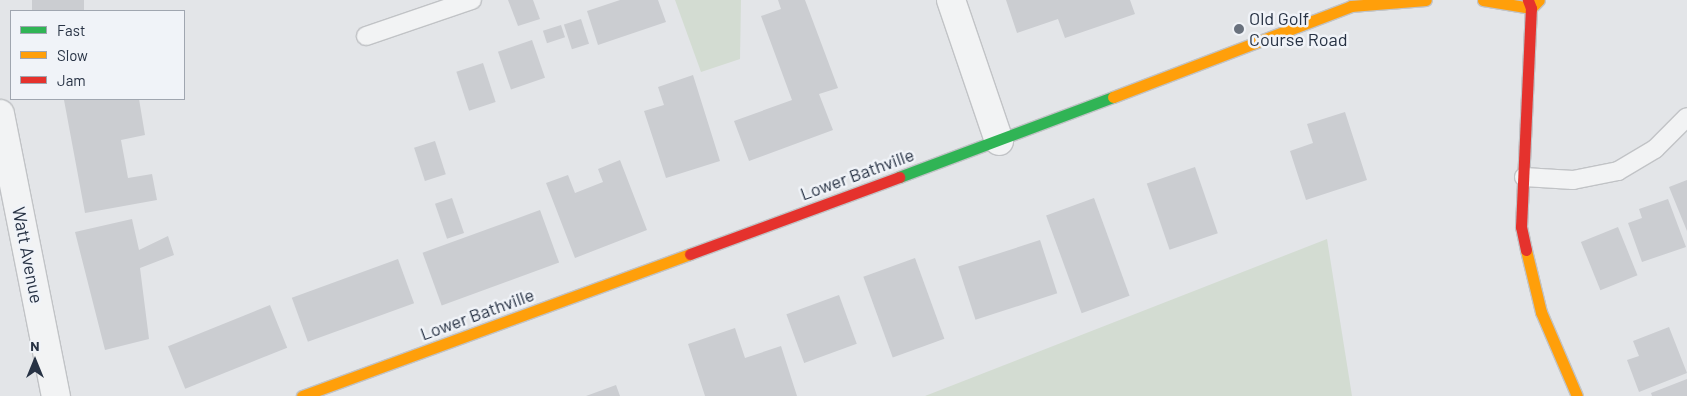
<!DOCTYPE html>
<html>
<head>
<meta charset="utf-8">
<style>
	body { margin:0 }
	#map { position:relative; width:1687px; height:396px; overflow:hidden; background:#e3e5e8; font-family:Barlow,sans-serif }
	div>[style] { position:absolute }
	.green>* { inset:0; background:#d3dcd2 }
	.building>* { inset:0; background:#cbcdd1; transform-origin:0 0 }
	.roads { filter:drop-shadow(1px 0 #c1c3c6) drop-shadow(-1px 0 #c1c3c6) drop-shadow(0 1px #c1c3c6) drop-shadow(0 -1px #c1c3c6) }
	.lane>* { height:18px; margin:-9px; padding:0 9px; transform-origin:9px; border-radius:9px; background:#f2f3f4 }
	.street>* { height:28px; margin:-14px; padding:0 14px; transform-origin:14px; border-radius:14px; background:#f2f3f4 }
	.fast>* { height:11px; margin:-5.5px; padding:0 5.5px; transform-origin:5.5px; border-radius:5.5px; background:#30b455 }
	.slow>* { height:11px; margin:-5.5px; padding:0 5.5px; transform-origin:5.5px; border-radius:5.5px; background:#ff9f0a }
	.jam>* { height:11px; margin:-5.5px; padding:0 5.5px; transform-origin:5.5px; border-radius:5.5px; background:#e5322d }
	.dots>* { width:14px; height:14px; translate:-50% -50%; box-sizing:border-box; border:2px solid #f0f3f8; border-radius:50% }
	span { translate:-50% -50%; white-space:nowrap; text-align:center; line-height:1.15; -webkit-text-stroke:5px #f0f3f8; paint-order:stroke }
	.poi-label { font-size:18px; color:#273244 }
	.left { translate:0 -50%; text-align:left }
	.street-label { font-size:18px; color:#273244 }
	.legend { position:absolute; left:10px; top:10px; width:175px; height:90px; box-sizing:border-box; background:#f0f3f8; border:1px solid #a0a6b0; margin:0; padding:6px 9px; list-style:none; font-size:15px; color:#273244 }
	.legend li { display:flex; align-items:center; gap:10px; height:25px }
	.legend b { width:25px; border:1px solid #a0a6b0 }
	.north { position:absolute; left:10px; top:336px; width:50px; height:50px; -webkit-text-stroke:4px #f0f3f8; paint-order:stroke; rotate:0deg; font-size:14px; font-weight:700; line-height:20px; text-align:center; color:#273244 }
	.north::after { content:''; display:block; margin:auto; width:18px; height:22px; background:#273244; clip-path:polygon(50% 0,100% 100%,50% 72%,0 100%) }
</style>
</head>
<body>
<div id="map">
	<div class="green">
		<div style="clip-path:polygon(675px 0,741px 0,740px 59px,701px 72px)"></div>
		<div style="clip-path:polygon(1327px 239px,1352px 396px,925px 396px)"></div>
	</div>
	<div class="building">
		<div style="left:32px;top:0;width:52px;height:11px"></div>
		<div style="clip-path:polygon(508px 0,533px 0,540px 19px,518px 26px)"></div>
		<div style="clip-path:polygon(620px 0,658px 0,666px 22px,598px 45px,587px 11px)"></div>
		<div style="clip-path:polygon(778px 0,805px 0,838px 88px,819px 94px,833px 130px,749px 161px,734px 121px,792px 100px,761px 16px,781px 9px)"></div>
		<div style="clip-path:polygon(1006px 0,1130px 0,1135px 14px,1065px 38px,1058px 19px,1017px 33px)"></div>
		<div style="left:581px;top:19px;width:26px;height:18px;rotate:72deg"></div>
		<div style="left:561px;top:25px;width:13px;height:19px;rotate:72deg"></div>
		<div style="left:532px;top:40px;width:40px;height:36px;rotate:71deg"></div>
		<div style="left:483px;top:63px;width:41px;height:28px;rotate:72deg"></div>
		<div style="clip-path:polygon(693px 75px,720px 161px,666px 178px,644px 111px,664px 105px,658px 87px)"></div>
		<div style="clip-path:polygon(73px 99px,139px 99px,145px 135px,121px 140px,128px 178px,152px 174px,157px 200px,85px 213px,64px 100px)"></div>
		<div style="clip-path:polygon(1345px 112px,1367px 180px,1306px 200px,1290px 151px,1313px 143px,1307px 124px)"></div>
		<div style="left:435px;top:141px;width:35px;height:22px;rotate:72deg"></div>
		<div style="clip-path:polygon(620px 160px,647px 230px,575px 258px,546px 183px,568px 175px,575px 193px,603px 182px,598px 169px)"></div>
		<div style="left:1195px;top:167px;width:70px;height:51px;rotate:71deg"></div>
		<div style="clip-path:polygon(1687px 180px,1687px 231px,1669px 187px)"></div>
		<div style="left:452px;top:198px;width:37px;height:18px;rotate:71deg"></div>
		<div style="left:1094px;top:198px;width:104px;height:51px;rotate:70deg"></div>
		<div style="clip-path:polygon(1668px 199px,1686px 247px,1642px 262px,1628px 223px,1642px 218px,1639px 209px)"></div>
		<div style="left:540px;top:210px;width:56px;height:125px;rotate:70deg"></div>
		<div style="clip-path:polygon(132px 219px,139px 250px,168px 236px,174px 255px,140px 268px,149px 339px,105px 350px,75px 232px)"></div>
		<div style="left:1618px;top:227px;width:52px;height:40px;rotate:68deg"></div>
		<div style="left:1040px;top:240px;width:56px;height:86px;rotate:72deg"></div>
		<div style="left:915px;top:258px;width:86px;height:55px;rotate:70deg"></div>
		<div style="left:398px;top:259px;width:47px;height:113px;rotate:70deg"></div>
		<div style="left:839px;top:295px;width:52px;height:56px;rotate:70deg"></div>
		<div style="left:270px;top:305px;width:46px;height:110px;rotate:68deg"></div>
		<div style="clip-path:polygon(1669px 327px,1687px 373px,1639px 392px,1627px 360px,1639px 356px,1633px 341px)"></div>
		<div style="clip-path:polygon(735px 328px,745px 358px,781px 346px,797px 396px,705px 396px,688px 344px)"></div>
		<div style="clip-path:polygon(1687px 379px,1687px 396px,1652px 396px,1651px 393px)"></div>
		<div style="clip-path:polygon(616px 385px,620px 396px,586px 396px)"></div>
	</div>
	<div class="roads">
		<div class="lane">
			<div style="left:366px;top:36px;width:112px;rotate:-18.8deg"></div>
			<div style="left:1524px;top:177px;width:49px;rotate:3.5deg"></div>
			<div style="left:1573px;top:180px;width:46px;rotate:-11.3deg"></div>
			<div style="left:1618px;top:171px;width:43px;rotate:-30.7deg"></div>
			<div style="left:1655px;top:149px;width:45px;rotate:-45deg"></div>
		</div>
		<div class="street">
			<div style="left:951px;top:0;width:149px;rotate:71.2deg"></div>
			<div style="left:0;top:114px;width:288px;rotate:78.8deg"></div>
		</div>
		<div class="fast">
			<div style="left:899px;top:177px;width:228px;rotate:-20.5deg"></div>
		</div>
		<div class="slow">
			<div style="left:1483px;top:0;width:49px;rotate:9.5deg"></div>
			<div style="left:1531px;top:8px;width:11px;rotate:-45deg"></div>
			<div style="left:1113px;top:97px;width:255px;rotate:-20.9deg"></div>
			<div style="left:1351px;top:6px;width:75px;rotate:-4.6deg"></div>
			<div style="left:1526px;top:250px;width:64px;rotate:76.4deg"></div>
			<div style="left:1541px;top:312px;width:91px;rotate:66.8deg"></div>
			<div style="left:302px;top:396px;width:413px;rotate:-20.1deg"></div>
		</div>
		<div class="jam">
			<div style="left:1526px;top:250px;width:24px;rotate:-102deg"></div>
			<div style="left:1521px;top:227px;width:219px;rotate:-87.4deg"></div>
			<div style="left:1531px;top:8px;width:9px;rotate:-111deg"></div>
			<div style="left:690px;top:254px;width:223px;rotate:-20.2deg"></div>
		</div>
	</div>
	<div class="dots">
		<div style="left:1239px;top:29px;background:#69717d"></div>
	</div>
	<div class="poi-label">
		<span class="left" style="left:1249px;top:29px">Old Golf<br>Course Road</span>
	</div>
	<div class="street-label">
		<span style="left:857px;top:174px;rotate:-20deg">Lower Bathville</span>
		<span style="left:28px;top:255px;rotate:79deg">Watt Avenue</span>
		<span style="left:477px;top:314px;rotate:-20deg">Lower Bathville</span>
	</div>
	<ul class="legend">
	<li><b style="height:6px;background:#30b455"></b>Fast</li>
	<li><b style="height:6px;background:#ff9f0a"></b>Slow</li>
	<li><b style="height:6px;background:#e5322d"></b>Jam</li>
	</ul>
	<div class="north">N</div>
</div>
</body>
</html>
